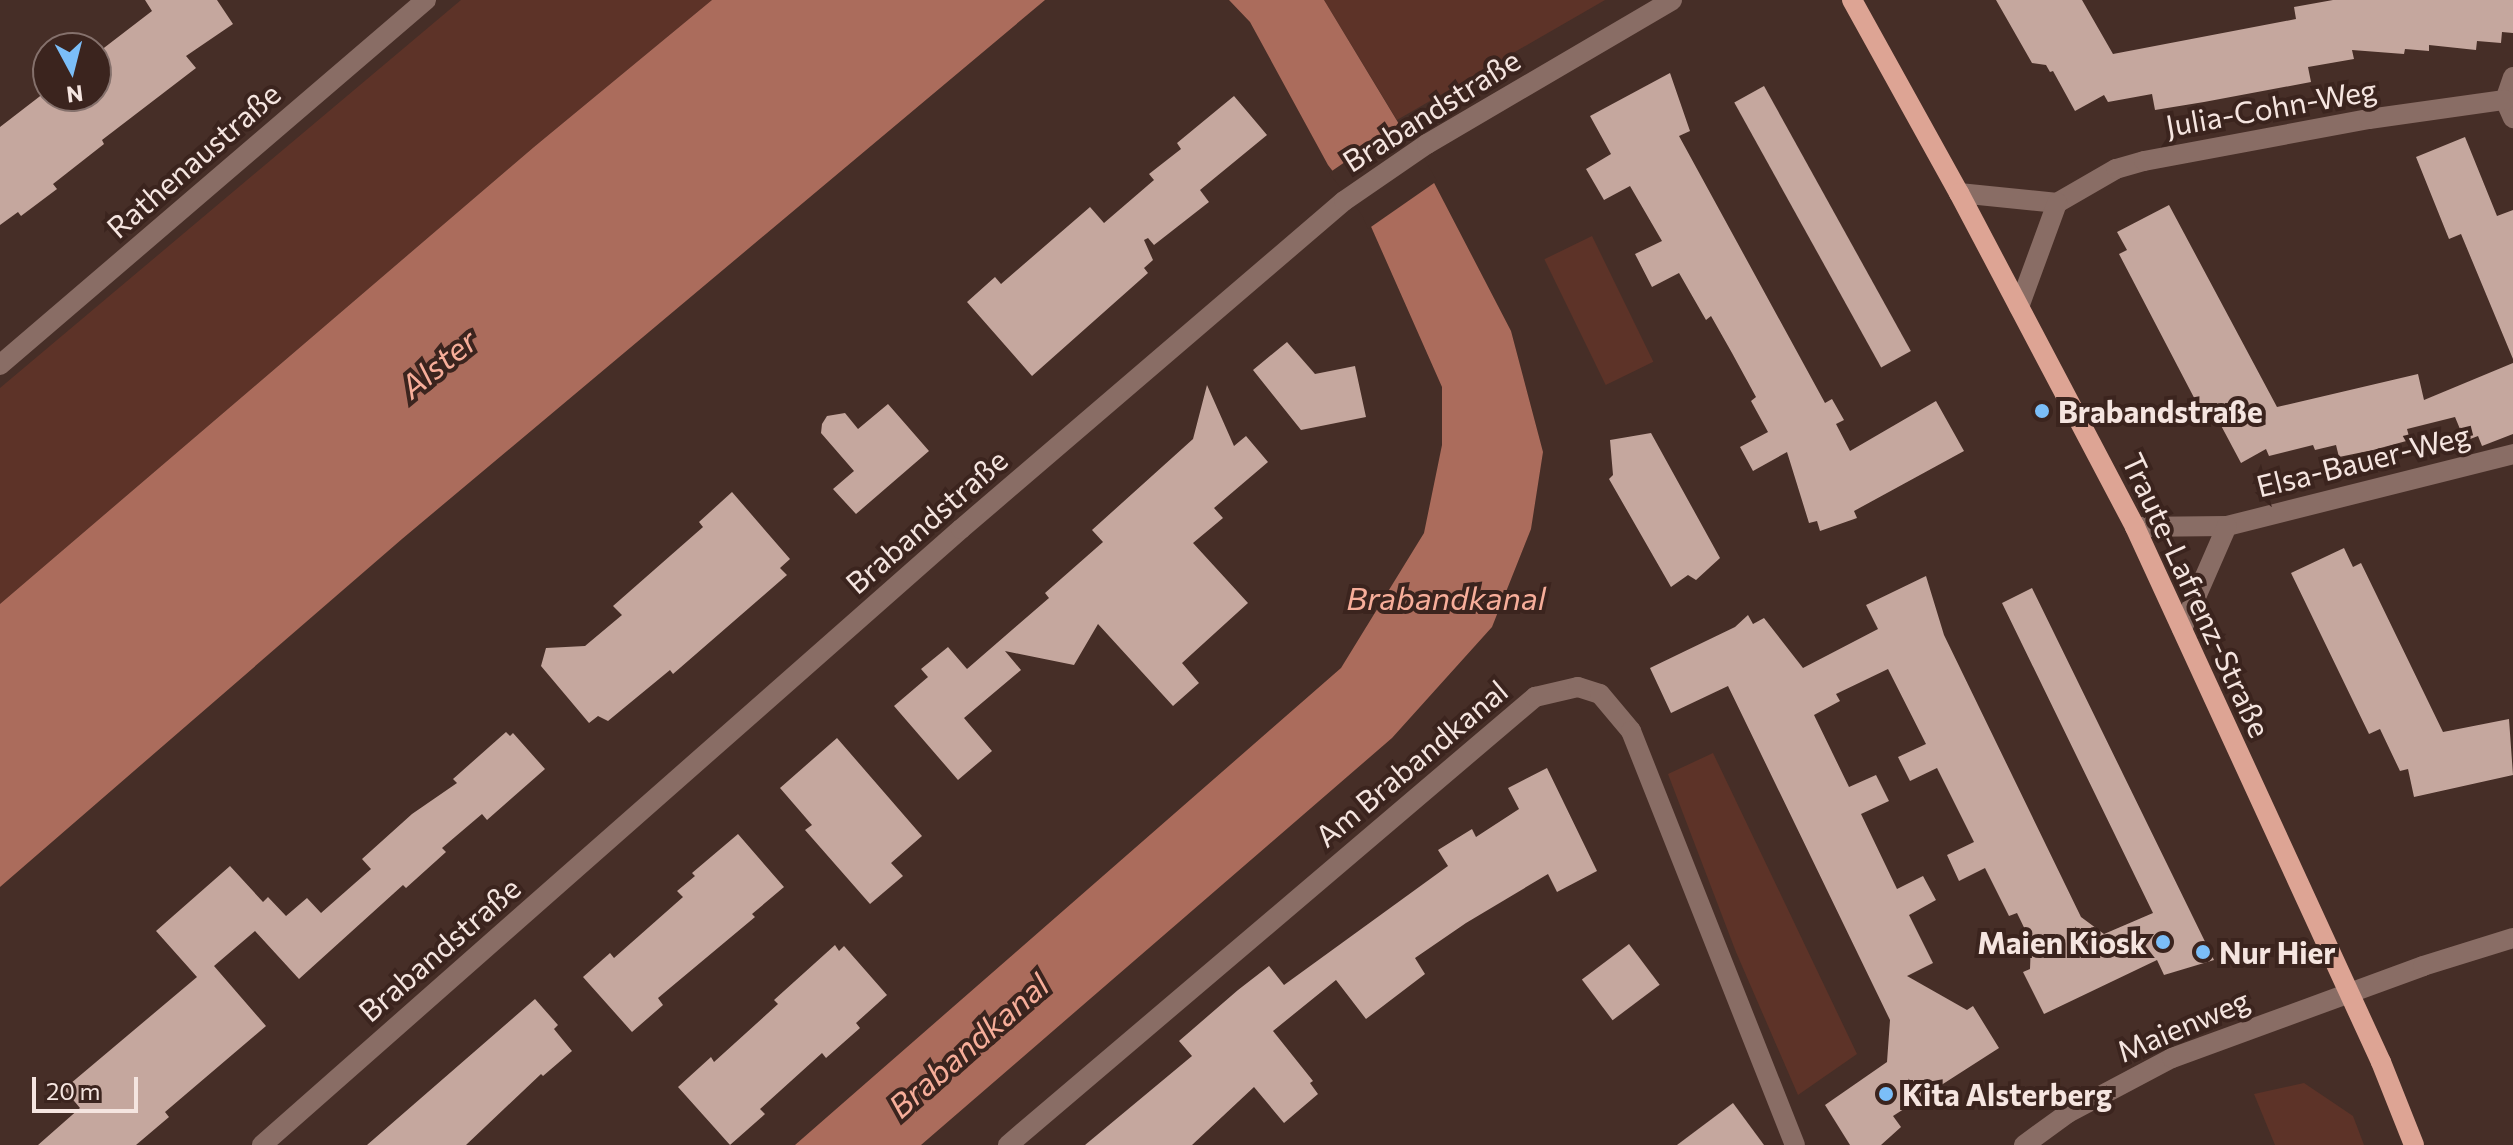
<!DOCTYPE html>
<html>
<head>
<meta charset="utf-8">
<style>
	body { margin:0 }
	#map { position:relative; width:2513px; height:1145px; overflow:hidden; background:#462e27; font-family:Commissioner,sans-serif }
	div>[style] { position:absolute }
	.green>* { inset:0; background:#5d3328; transform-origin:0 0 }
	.water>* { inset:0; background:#ab6c5c }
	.pier>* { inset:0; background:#462e27 }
	.building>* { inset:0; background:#c5a79e; transform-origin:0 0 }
	.minor>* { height:20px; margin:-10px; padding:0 10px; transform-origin:10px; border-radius:10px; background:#896d65 }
	.major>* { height:20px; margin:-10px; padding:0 10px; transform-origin:10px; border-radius:10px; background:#dda494 }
	.dots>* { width:22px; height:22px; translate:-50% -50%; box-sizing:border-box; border:4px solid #3b241e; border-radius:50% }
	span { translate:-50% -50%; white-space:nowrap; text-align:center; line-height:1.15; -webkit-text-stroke:8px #3b241e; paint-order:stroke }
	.street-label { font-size:30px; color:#f5e5e0 }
	.poi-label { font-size:30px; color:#f5e5e0; font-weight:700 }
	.left { translate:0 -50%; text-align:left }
	.right { translate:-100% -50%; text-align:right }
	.water-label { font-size:32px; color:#f7ae9a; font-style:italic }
	.north { position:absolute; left:32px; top:32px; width:80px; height:80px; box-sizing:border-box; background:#3b241e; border:2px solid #85716c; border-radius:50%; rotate:173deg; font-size:22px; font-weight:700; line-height:32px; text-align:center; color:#f5e5e0 }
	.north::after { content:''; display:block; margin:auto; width:28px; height:36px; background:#7bbef8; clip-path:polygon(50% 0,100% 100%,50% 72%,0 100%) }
	.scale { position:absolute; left:32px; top:1077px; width:106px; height:36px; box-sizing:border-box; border:4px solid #f5e5e0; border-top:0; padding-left:10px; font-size:24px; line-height:28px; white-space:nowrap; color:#f5e5e0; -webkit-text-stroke:6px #3b241e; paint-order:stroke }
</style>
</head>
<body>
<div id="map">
	<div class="green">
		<div style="clip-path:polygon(461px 0,712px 0,534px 147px,0 604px,0 388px)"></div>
		<div style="clip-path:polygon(1324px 0,1605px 0,1397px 120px)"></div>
		<div style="left:1592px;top:236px;width:140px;height:53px;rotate:64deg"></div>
		<div style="clip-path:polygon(1713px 753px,1857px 1054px,1798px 1095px,1736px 952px,1668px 774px)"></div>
		<div style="clip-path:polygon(2304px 1083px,2353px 1116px,2364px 1145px,2275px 1145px,2254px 1094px)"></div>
	</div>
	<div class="water">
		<div style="clip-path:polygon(712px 0,1045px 0,402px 539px,0 887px,0 604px,534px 147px)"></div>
		<div style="clip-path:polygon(1229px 0,1324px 0,1431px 177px,1511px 331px,1543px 452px,1531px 529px,1492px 627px,1392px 738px,921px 1145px,795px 1145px,1341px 668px,1424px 533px,1442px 445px,1442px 387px,1365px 213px,1328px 165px,1250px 22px)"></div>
	</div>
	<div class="pier">
		<div style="clip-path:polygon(1403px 122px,1437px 181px,1368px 229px,1362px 215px,1329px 173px)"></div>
	</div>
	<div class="building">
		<div style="clip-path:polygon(145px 0,217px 0,233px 24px,186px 56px,196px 68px,102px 140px,104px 144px,53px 184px,57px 189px,21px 216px,18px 212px,0 225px,0 127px,48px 90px,48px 96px,96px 96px,96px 54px,152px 11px)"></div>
		<div style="clip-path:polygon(1996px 0,2082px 0,2113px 54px,2296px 19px,2294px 7px,2333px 0,2513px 0,2513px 33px,2502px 32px,2501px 43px,2477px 41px,2476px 50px,2429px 45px,2429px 51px,2405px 49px,2404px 54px,2352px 50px,2354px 59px,2308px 67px,2311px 82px,2204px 102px,2155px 110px,2152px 94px,2108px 102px,2104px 95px,2075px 111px,2053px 71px,2050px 72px,2046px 65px,2032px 63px)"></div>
		<div style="clip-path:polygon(1670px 73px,1690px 131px,1679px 136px,1825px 403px,1832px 399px,1844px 420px,1836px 424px,1850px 451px,1936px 401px,1964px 451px,1854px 511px,1857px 518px,1820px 531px,1817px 521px,1809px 523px,1787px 452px,1753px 471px,1740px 447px,1768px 432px,1751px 401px,1756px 397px,1732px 353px,1711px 316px,1706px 320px,1679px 273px,1652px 287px,1635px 254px,1662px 241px,1630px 186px,1604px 200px,1586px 169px,1611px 154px,1590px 116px)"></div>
		<div style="left:1764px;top:86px;width:303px;height:34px;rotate:61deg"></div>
		<div style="clip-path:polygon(1234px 96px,1267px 135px,1200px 190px,1209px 202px,1154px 245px,1148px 238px,1144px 240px,1153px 260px,1144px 268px,1148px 273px,1032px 376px,967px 302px,995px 277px,1001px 284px,1090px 207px,1104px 223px,1154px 180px,1149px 174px,1181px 149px,1177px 143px)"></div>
		<div style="clip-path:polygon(2465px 137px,2497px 216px,2513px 210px,2513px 359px,2461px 234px,2449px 239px,2416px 157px)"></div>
		<div style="clip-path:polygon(2169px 205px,2277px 407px,2418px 374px,2424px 400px,2513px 363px,2513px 434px,2482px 446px,2478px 436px,2465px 441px,2455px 417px,2407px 429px,2410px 440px,2373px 450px,2339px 457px,2336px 445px,2315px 450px,2313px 445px,2269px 456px,2266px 449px,2241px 463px,2217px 418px,2201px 411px,2119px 254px,2127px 250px,2117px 232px)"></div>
		<div style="clip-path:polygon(1287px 342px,1315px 374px,1355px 366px,1366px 417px,1301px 430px,1253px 370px)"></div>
		<div style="clip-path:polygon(1207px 385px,1234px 446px,1246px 436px,1268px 462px,1214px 508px,1223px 518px,1193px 543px,1248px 603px,1182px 663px,1199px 683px,1173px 706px,1098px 624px,1074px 665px,1005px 651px,1021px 670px,964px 718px,992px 751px,958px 780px,894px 706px,928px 677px,921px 669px,948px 647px,967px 669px,1049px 598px,1045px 593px,1103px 542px,1092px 530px,1193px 439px)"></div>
		<div style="clip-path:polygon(888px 404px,929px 451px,856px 514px,833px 489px,854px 471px,821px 433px,822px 424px,827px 416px,845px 413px,858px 429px)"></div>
		<div style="clip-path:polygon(1651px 433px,1720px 558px,1696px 580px,1688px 575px,1671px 587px,1609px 479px,1613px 475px,1610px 440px)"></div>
		<div style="clip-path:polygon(732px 492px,790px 559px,780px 568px,787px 575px,673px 674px,670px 670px,608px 721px,598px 716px,589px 723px,541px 666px,546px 648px,585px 646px,622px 615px,613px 606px,703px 527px,699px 522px)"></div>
		<div style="clip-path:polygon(2344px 548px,2353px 567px,2361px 563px,2443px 732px,2509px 719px,2513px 775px,2414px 797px,2408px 769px,2400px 771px,2380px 729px,2369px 734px,2291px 573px)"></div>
		<div style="clip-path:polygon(1926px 576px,1944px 635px,2081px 917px,2104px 934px,2153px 913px,2002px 603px,2032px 588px,2214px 960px,2164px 975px,2157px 960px,2044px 1014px,2023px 972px,2030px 969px,2031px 942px,2017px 913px,2009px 916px,1985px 868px,1959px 881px,1947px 855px,1974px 842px,1937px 768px,1910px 781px,1898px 757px,1926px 744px,1888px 669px,1836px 694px,1840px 701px,1814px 715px,1849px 787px,1876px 775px,1889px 801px,1861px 814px,1897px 889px,1923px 876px,1936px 900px,1909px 915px,1933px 963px,1907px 976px,1967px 1010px,1973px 1006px,1999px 1048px,1893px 1116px,1901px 1127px,1881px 1145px,1850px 1145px,1825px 1105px,1887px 1062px,1890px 1020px,1728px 686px,1671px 713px,1650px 668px,1735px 627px,1748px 615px,1753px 624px,1764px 618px,1803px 668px,1878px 629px,1866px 605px)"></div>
		<div style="clip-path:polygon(506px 732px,510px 736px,513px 733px,545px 769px,487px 820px,482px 814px,442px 848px,446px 852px,406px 888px,403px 885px,299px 979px,255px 931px,214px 966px,266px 1026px,165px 1112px,169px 1117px,136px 1145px,38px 1145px,80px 1108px,64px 1089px,197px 977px,156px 931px,230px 866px,263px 902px,268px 897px,286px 916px,307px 898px,321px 913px,371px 869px,362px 859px,412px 814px,457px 783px,453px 779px)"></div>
		<div style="clip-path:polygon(837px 738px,922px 836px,891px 863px,903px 876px,870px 904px,805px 830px,812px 825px,780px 788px)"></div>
		<div style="clip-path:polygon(1547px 768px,1597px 871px,1557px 892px,1548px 874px,1466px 923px,1415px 958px,1425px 974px,1366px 1019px,1336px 980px,1273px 1031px,1313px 1081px,1310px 1083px,1318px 1094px,1284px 1123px,1254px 1087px,1192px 1145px,1085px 1145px,1192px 1056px,1179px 1041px,1238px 990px,1269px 966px,1284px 985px,1448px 866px,1438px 850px,1472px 829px,1476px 837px,1519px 809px,1508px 788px)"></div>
		<div style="clip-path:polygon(738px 834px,784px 887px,752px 914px,755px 917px,658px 998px,663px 1005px,632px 1032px,583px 977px,610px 953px,614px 958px,683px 897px,677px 891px,695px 876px,692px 873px)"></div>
		<div style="left:1629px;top:944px;width:51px;height:59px;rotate:53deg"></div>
		<div style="clip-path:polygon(835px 945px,839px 951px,844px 946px,887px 995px,856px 1023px,860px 1028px,826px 1058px,822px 1053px,760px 1109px,765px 1114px,730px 1145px,678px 1087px,711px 1057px,714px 1062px,778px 1004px,774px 1000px)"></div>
		<div style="clip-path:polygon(535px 999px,558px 1025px,554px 1029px,572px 1051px,543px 1076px,541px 1074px,466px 1145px,367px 1145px)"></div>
		<div style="clip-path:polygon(1733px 1103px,1764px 1145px,1677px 1145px)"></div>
	</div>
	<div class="minor">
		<div style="left:2513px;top:77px;width:24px;rotate:109deg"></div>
		<div style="left:2505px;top:100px;width:20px;rotate:66deg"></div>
		<div style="left:1959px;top:193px;width:99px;rotate:5.8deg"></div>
		<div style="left:2057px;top:203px;width:68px;rotate:-30deg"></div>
		<div style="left:2116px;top:169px;width:29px;rotate:-16deg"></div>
		<div style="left:2144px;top:161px;width:229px;rotate:-10.6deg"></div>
		<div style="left:2369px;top:119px;width:137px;rotate:-8deg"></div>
		<div style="left:2019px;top:307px;width:111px;rotate:-69.9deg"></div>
		<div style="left:0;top:365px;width:561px;rotate:-40.59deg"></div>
		<div style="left:2135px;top:527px;width:92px;rotate:-0.6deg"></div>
		<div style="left:2227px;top:526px;width:295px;rotate:-14.1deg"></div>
		<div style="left:2182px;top:629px;width:112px;rotate:-66.4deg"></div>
		<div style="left:262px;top:1145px;width:932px;rotate:-41.39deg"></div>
		<div style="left:961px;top:529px;width:504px;rotate:-40.58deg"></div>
		<div style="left:1344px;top:201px;width:101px;rotate:-34.5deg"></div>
		<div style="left:1427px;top:144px;width:284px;rotate:-30.4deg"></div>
		<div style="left:1008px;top:1145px;width:692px;rotate:-40.37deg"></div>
		<div style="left:1535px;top:697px;width:44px;rotate:-13.1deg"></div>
		<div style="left:1578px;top:687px;width:23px;rotate:18deg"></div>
		<div style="left:1600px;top:694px;width:48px;rotate:50deg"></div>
		<div style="left:1631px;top:731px;width:445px;rotate:68.4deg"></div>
		<div style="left:2024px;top:1145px;width:54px;rotate:-36deg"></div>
		<div style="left:2068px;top:1113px;width:118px;rotate:-27.9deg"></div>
		<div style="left:2172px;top:1058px;width:267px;rotate:-20.1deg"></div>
		<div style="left:2423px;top:966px;width:94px;rotate:-17.3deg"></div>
	</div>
	<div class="major">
		<div style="left:1852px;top:0;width:221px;rotate:61deg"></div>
		<div style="left:1959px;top:193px;width:378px;rotate:62.2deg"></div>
		<div style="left:2135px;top:527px;width:589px;rotate:65.31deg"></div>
		<div style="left:2381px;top:1062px;width:89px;rotate:68.3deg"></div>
	</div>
	<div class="dots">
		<div style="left:2042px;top:411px;background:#7bbef8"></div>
		<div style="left:2163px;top:942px;background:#7bbef8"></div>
		<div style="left:2203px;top:952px;background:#7bbef8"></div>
		<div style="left:1886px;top:1094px;background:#7bbef8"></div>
	</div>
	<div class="street-label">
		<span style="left:2271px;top:107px;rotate:-10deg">Julia-Cohn-Weg</span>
		<span style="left:1431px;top:110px;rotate:-32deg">Brabandstraße</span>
		<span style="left:193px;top:160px;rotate:-41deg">Rathenaustraße</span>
		<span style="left:2363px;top:460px;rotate:-14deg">Elsa-Bauer-Weg</span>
		<span style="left:926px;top:521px;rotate:-41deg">Brabandstraße</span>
		<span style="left:2197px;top:595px;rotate:65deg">Traute-Lafrenz-Straße</span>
		<span style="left:1411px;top:763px;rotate:-40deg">Am Brabandkanal</span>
		<span style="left:439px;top:949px;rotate:-41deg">Brabandstraße</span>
		<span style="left:2183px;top:1025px;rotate:-23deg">Maienweg</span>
	</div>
	<div class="poi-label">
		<span class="left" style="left:2058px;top:411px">Brabandstraße</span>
		<span class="right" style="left:2147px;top:942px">Maien Kiosk</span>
		<span class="left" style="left:2219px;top:952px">Nur Hier</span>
		<span class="left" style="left:1902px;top:1094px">Kita Alsterberg</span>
	</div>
	<div class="water-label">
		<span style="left:438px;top:363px;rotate:-39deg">Alster</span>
		<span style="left:1446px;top:597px">Brabandkanal</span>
		<span style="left:968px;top:1045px;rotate:-41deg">Brabandkanal</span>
	</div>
	<div class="north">N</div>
	<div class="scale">20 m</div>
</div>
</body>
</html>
